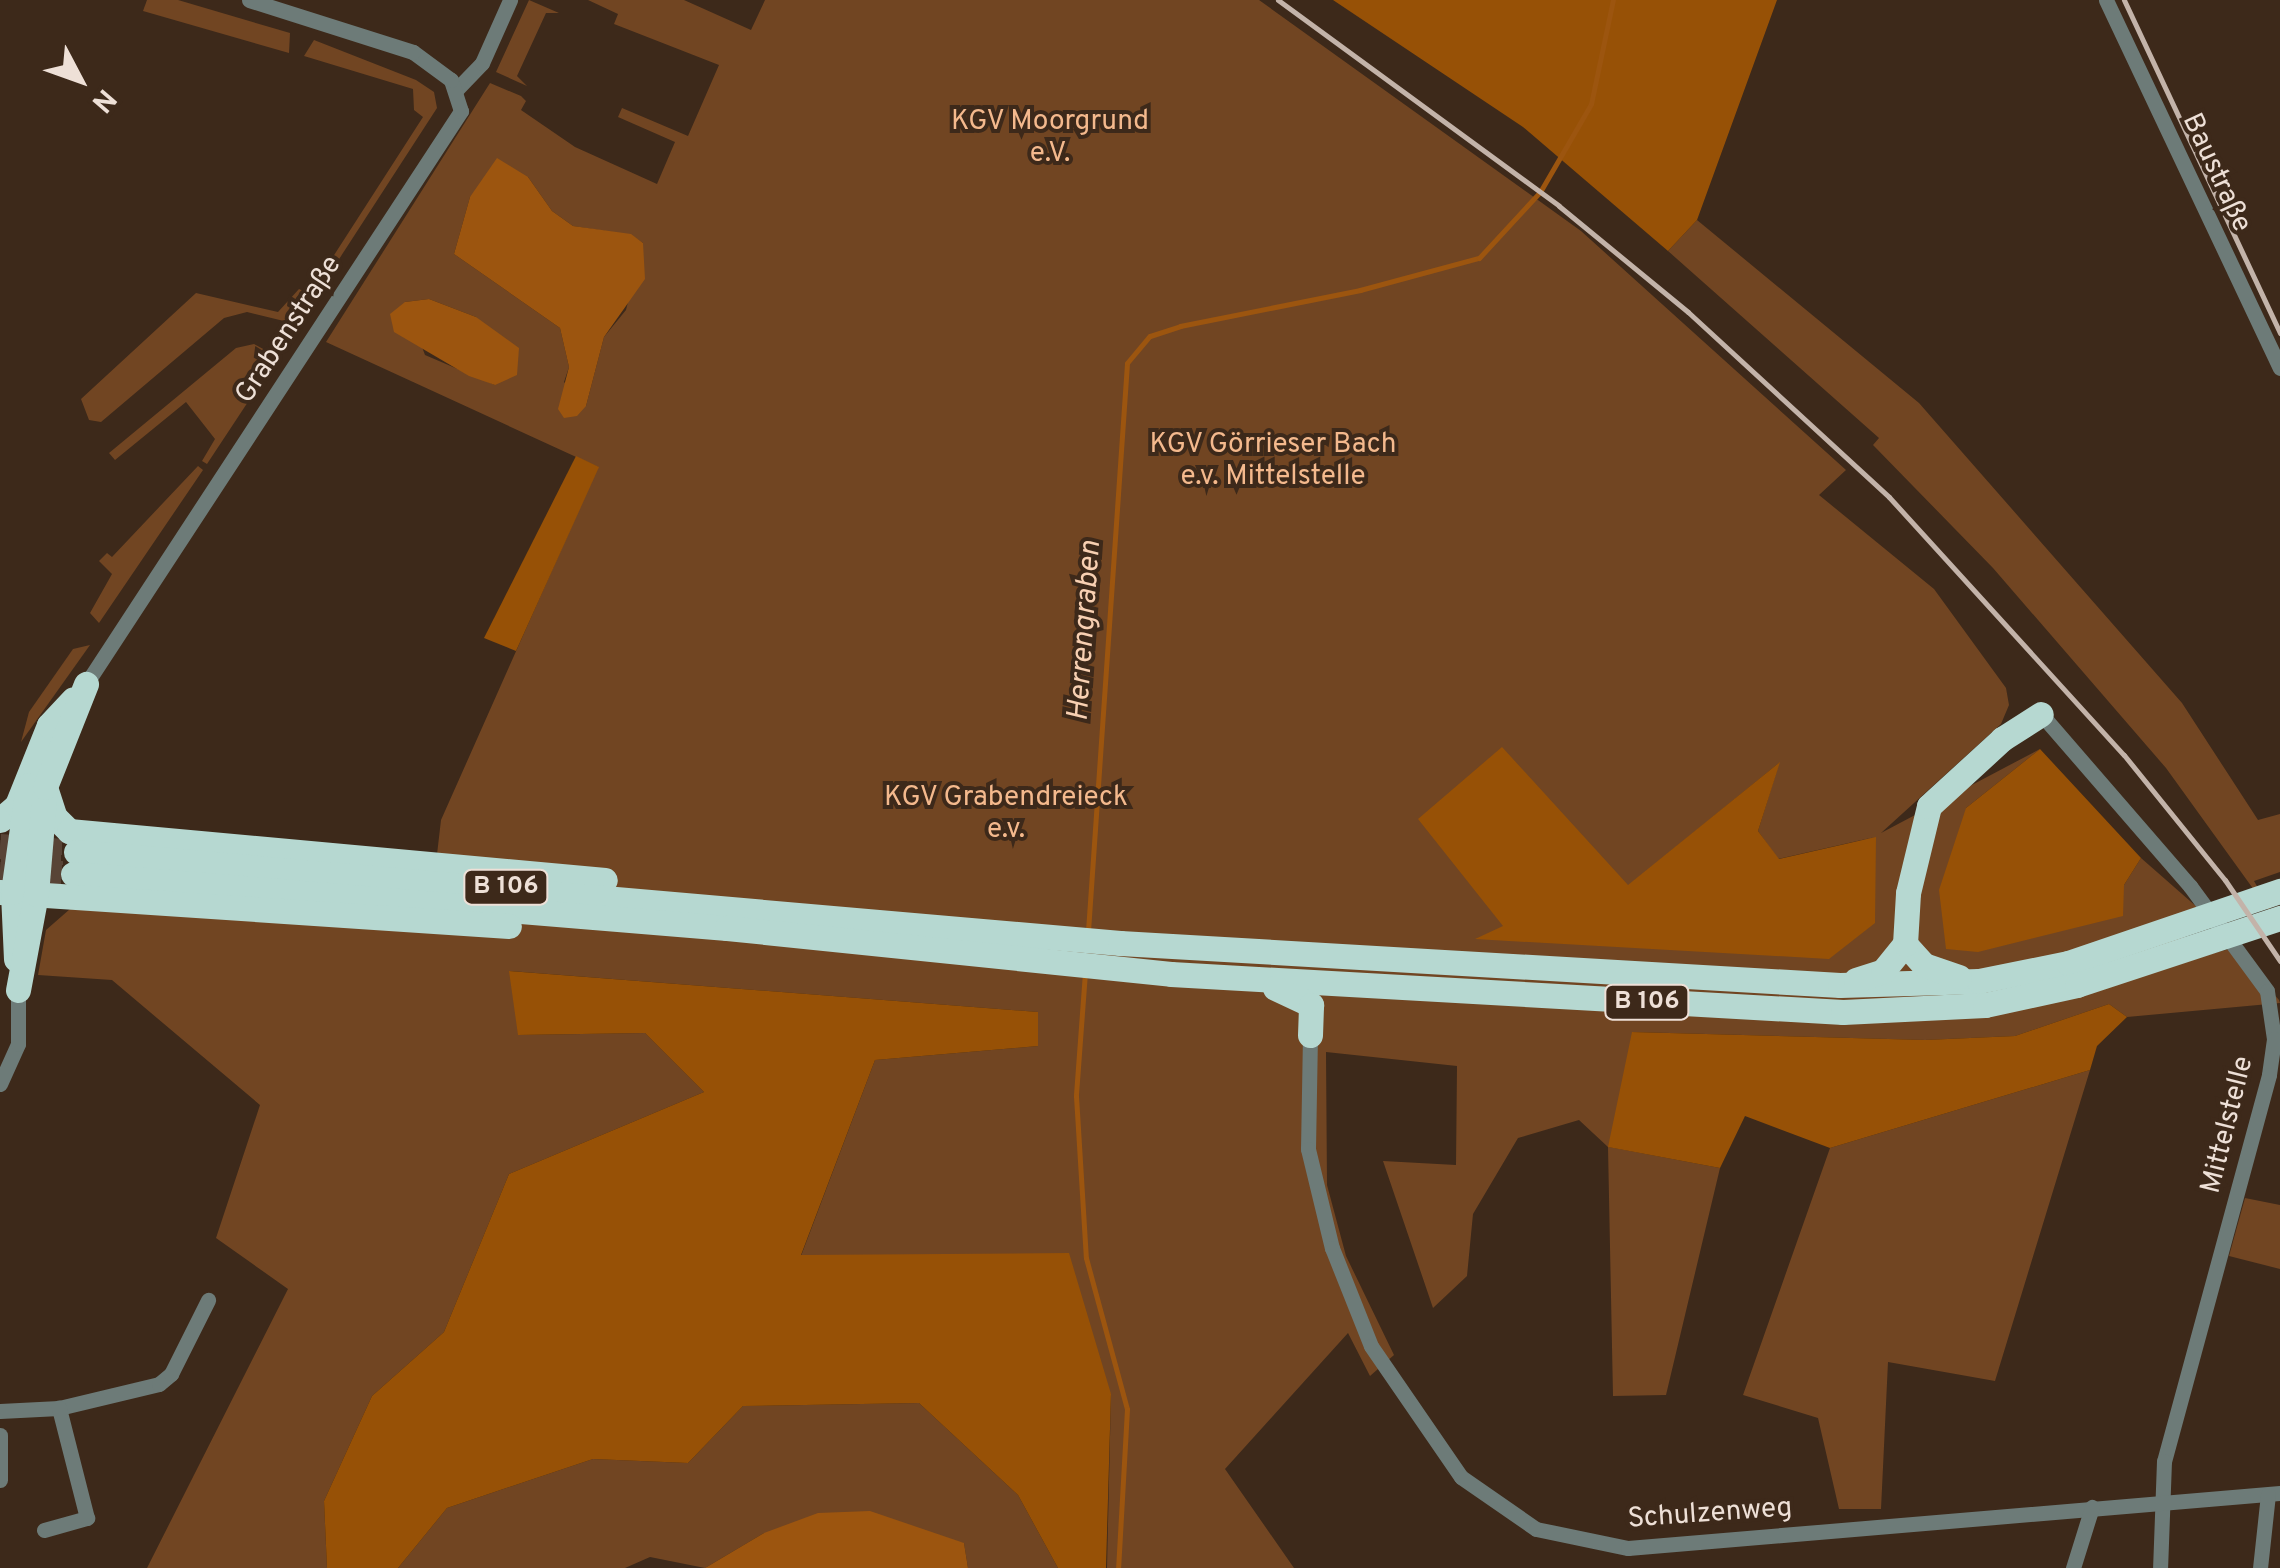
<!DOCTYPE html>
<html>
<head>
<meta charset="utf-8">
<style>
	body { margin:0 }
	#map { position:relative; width:2280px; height:1568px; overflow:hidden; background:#3d291a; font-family:Overpass,sans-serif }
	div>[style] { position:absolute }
	.green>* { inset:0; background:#714522 }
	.forest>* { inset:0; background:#975106 }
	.water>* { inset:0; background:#9c550f }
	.stream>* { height:5px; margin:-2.5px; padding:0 2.5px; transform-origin:2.5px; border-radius:2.5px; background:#9c550f }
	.trunk-tunnel>* { height:25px; margin-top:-12.5px; transform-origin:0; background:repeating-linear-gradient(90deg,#584436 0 25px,transparent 0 37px) }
	.minor>* { height:15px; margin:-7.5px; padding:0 7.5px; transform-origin:7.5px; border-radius:7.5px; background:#6d7b78 }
	.trunk>* { height:25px; margin:-12.5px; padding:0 12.5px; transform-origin:12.5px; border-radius:12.5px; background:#b6d8d1 }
	.rail>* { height:5px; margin:-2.5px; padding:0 2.5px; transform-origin:2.5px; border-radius:2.5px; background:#c3b3a9 }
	span { translate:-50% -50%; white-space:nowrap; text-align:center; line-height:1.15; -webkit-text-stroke:8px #3d291a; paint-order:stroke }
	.shield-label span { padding:2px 8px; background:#3d291a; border:2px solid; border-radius:8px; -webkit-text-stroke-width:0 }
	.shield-label { font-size:25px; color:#eee0d7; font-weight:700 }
	.park-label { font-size:28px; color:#f4b98d }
	.street-label { font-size:28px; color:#eee0d7 }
	.water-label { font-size:30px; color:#f8d0b2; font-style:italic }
	.north { position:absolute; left:30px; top:30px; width:100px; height:100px; -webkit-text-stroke:8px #3d291a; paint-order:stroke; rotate:131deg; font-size:28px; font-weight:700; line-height:40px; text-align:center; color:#eee0d7 }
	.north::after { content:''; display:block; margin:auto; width:35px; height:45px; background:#eee0d7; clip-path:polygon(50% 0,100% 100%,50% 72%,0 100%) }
</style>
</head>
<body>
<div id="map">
	<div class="green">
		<div style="clip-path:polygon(147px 0,178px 0,290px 33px,289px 53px,143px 11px)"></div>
		<div style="clip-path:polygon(529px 0,559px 13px,546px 13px,517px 76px,527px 86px,496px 72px)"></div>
		<div style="clip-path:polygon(evenodd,588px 0,684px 0,751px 30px,765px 0,1259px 0,1581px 231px,1846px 470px,1819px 495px,1934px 589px,2006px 688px,2009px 705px,2001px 724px,1881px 833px,2040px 749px,1966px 808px,2124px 885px,2141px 858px,2198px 908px,2173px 964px,2233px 948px,2279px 1000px,2280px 1003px,2127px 1017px,2109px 1004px,2015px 1036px,1925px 1040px,1633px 1032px,1609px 1147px,1720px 1168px,1666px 1395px,1613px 1396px,1608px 1147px,1579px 1120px,1518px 1138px,1473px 1214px,1467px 1276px,1433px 1308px,1383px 1161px,1456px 1165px,1457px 1066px,1326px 1052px,1327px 1185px,1346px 1256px,1394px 1355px,1370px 1376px,1348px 1333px,1225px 1469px,1294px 1568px,1107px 1568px,1111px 1394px,801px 1256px,875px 1060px,1038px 1046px,1038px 1012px,510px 971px,519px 1035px,645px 1033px,704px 1092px,509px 1174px,444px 1332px,372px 1396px,324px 1501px,327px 1568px,147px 1568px,288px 1289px,216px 1238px,260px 1105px,112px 980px,38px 975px,46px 930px,70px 909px,428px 932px,441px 820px,598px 467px,326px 342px,490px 83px,521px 96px,526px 101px,521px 110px,575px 147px,657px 184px,675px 142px,618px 117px,622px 108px,688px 136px,719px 65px,614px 24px,618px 14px,588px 0,528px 177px,552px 211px,573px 226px,631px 235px,643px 243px,626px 310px,604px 337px,586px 406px,564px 382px,569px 367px,560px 328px,454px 254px,470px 197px,528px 177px,588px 0,429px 299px,476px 317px,495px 385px,425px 355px,405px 302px,429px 299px,588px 0,1779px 763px,1758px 831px,1778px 859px,1875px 837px,1478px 938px,1628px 886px,1779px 763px)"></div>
		<div style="clip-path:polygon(314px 40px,416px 80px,434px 92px,437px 108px,308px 307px,288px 322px,247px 312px,224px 318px,101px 422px,89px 420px,81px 399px,196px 293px,278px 312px,299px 289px,309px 294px,423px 117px,414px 110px,413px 89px,304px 56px)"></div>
		<div style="clip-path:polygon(1697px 220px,1919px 403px,2182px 703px,2258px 820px,2280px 814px,2280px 872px,2254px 881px,2280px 926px,2166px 768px,1993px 568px,1873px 445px,1879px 438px,1668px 251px)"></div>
		<div style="clip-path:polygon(254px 344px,265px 350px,271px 367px,207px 464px,202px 461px,215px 439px,186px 402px,115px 460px,109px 453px,236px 348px)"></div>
		<div style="clip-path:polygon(198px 466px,203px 470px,99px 623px,90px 613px,112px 574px,99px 561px,107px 553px,112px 557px)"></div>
		<div style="clip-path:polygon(90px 645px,21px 742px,29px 712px,73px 649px)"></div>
		<div style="clip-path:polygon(2090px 1070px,1995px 1381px,1888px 1362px,1881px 1509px,1839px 1509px,1818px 1418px,1743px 1395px,1830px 1148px)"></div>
		<div style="clip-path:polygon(2245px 1198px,2280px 1205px,2280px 1269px,2229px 1256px)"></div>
		<div style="clip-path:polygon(919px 1403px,1018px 1495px,1058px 1568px,968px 1568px,964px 1543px,764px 1533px,705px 1568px,650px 1557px,625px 1568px,398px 1568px,447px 1508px,593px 1459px,688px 1463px,743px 1406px)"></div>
	</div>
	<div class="forest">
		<div style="clip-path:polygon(1333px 0,1777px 0,1697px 220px,1668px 251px,1523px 127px)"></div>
		<div style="clip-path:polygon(576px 456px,599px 467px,516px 651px,484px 638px)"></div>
		<div style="clip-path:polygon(1502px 747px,1628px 885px,1780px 762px,1758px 831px,1779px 859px,1876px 837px,1875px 923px,1829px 959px,1475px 939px,1503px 926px,1418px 819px)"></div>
		<div style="clip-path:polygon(2040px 749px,2141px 858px,2124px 885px,2123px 916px,1978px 952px,1946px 949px,1939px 890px,1966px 808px)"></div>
		<div style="clip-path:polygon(509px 971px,1038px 1012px,1038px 1046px,875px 1060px,801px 1255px,1069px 1253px,1111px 1394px,1106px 1568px,1058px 1568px,1018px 1495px,919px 1403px,743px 1406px,688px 1463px,593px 1459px,447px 1508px,398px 1568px,327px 1568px,324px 1501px,372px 1396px,444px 1332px,509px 1174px,704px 1092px,645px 1033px,518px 1035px)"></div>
		<div style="clip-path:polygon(2109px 1004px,2127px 1017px,2097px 1046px,2090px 1070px,1830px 1148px,1745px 1116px,1720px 1168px,1608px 1147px,1632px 1032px,1925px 1040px,2015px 1036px)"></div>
	</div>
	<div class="water">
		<div style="clip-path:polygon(497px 158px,528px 177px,552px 211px,573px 226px,631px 234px,643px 243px,645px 279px,604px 337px,586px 406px,577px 416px,564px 418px,558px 409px,569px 367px,560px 328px,454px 254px,470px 197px)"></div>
		<div style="clip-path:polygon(429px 299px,476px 317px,519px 348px,517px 375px,495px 385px,469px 376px,394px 332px,390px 314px,405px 302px)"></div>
		<div style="clip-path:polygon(870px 1511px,964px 1543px,968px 1568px,705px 1568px,764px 1533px,818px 1513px)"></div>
	</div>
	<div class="stream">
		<div style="left:1088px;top:931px;width:569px;rotate:-86.07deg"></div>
		<div style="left:1127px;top:363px;width:35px;rotate:-50deg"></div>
		<div style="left:1150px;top:336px;width:32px;rotate:-18deg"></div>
		<div style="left:1180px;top:326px;width:184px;rotate:-11.3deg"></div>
		<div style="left:1360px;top:290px;width:123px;rotate:-15.1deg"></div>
		<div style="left:1479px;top:258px;width:90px;rotate:-47.3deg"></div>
		<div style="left:1540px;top:192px;width:102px;rotate:-59.9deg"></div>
		<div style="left:1591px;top:104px;width:106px;rotate:-78.1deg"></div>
		<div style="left:1085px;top:972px;width:124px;rotate:94.2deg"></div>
		<div style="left:1076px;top:1096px;width:162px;rotate:86.5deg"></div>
		<div style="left:1086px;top:1258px;width:156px;rotate:74.8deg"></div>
		<div style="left:1127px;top:1409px;width:159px;rotate:93.2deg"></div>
	</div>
	<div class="trunk-tunnel">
		<div style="left:0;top:846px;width:76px;rotate:4.5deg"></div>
		<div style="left:0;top:868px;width:73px;rotate:4.7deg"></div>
	</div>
	<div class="minor">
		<div style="left:2106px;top:0;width:407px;rotate:64.7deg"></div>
		<div style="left:456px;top:90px;width:37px;rotate:-46deg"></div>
		<div style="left:482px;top:63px;width:69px;rotate:-66deg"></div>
		<div style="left:86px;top:684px;width:685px;rotate:-56.8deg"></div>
		<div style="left:461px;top:111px;width:33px;rotate:-108deg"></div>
		<div style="left:451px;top:80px;width:47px;rotate:-143.6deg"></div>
		<div style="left:413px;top:52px;width:172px;rotate:-162.4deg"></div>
		<div style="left:2041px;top:714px;width:228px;rotate:49.1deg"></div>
		<div style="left:2190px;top:886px;width:130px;rotate:53.7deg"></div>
		<div style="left:2267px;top:991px;width:49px;rotate:81.7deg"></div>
		<div style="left:2274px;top:1039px;width:36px;rotate:98deg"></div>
		<div style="left:2269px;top:1075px;width:400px;rotate:105.2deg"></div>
		<div style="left:2164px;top:1461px;width:107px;rotate:92.1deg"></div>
		<div style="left:1310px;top:1035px;width:114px;rotate:91deg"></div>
		<div style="left:1308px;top:1149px;width:102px;rotate:76.4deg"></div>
		<div style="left:1332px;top:1248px;width:105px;rotate:68.3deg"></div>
		<div style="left:1371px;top:1346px;width:159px;rotate:55.5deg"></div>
		<div style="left:1461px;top:1477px;width:91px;rotate:34.7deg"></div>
		<div style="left:1536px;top:1529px;width:94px;rotate:11.7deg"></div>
		<div style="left:1628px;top:1548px;width:654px;rotate:-4.82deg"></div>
		<div style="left:0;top:1084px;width:44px;rotate:-65.8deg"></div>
		<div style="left:18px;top:1044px;width:54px;rotate:-90deg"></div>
		<div style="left:0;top:1411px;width:59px;rotate:-2.9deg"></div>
		<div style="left:59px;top:1408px;width:103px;rotate:-13.5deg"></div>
		<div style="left:159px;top:1384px;width:16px;rotate:-40deg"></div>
		<div style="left:171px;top:1374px;width:83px;rotate:-63.4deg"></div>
		<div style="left:0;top:1435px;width:45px;rotate:90deg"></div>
		<div style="left:44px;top:1530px;width:45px;rotate:-15.6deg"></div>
		<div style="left:87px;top:1518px;width:114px;rotate:-104.3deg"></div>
		<div style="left:2073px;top:1568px;width:64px;rotate:-72.7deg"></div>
		<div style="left:2260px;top:1568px;width:74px;rotate:-83.8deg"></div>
	</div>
	<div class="trunk">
		<div style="left:45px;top:787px;width:32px;rotate:72deg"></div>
		<div style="left:55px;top:817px;width:20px;rotate:45deg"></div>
		<div style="left:69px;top:831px;width:538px;rotate:5.22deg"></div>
		<div style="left:0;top:820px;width:23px;rotate:-41deg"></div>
		<div style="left:17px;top:805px;width:86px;rotate:-68.2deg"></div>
		<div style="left:49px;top:725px;width:35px;rotate:-47deg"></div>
		<div style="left:76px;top:852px;width:1048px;rotate:4.98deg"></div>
		<div style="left:1120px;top:943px;width:721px;rotate:3.34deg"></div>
		<div style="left:1840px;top:985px;width:139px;rotate:-1.6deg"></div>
		<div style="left:1979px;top:981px;width:91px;rotate:-11.4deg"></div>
		<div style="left:2068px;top:963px;width:224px;rotate:-18.8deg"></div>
		<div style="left:73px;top:874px;width:656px;rotate:4.72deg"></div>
		<div style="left:727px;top:928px;width:446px;rotate:5.9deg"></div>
		<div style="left:1171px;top:974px;width:673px;rotate:3.24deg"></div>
		<div style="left:1843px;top:1012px;width:142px;rotate:-2.8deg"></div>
		<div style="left:1985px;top:1005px;width:94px;rotate:-12.3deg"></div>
		<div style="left:2077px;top:985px;width:214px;rotate:-18.3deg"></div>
		<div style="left:0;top:892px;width:510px;rotate:3.82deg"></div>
		<div style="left:1905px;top:944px;width:28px;rotate:48deg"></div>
		<div style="left:1924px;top:965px;width:37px;rotate:19deg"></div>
		<div style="left:16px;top:959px;width:67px;rotate:-92.6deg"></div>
		<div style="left:13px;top:892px;width:108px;rotate:-82deg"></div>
		<div style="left:1856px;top:980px;width:28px;rotate:-18deg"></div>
		<div style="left:1883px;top:971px;width:35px;rotate:-51deg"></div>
		<div style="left:1905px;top:944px;width:51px;rotate:-86.6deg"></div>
		<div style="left:1908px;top:893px;width:89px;rotate:-76.4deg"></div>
		<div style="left:1929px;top:806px;width:99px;rotate:-42.5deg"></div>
		<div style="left:2002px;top:739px;width:46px;rotate:-32.7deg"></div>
		<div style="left:1275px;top:988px;width:40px;rotate:25deg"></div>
		<div style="left:18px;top:990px;width:98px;rotate:-79.4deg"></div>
		<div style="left:36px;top:894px;width:107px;rotate:-85.2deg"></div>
		<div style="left:45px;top:787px;width:111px;rotate:-68.3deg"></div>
		<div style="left:1310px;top:1035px;width:30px;rotate:-88deg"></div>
	</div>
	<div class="rail">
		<div style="left:1278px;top:0;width:348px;rotate:36.2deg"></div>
		<div style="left:1559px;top:206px;width:167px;rotate:39.4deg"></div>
		<div style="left:1688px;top:312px;width:273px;rotate:42.6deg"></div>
		<div style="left:1889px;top:497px;width:349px;rotate:47.7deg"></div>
		<div style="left:2124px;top:755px;width:161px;rotate:51.1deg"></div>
		<div style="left:2225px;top:880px;width:98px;rotate:55.8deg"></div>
		<div style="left:2124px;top:0;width:368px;rotate:64.9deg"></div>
	</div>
	<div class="shield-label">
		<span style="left:506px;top:887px">B 106</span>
		<span style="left:1647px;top:1002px">B 106</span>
	</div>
	<div class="park-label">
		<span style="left:1050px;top:138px">KGV Moorgrund<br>e.V.</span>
		<span style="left:1273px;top:461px">KGV Görrieser Bach<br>e.v. Mittelstelle</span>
		<span style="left:1006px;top:814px">KGV Grabendreieck<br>e.v.</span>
	</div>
	<div class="street-label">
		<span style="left:2216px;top:173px;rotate:65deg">Baustraße</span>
		<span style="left:289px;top:330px;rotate:-57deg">Grabenstraße</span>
		<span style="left:2228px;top:1125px;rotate:-76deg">Mittelstelle</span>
		<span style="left:1710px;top:1514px;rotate:-4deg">Schulzenweg</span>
	</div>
	<div class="water-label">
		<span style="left:1086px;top:631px;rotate:-86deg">Herrengraben</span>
	</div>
	<div class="north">N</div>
</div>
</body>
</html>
